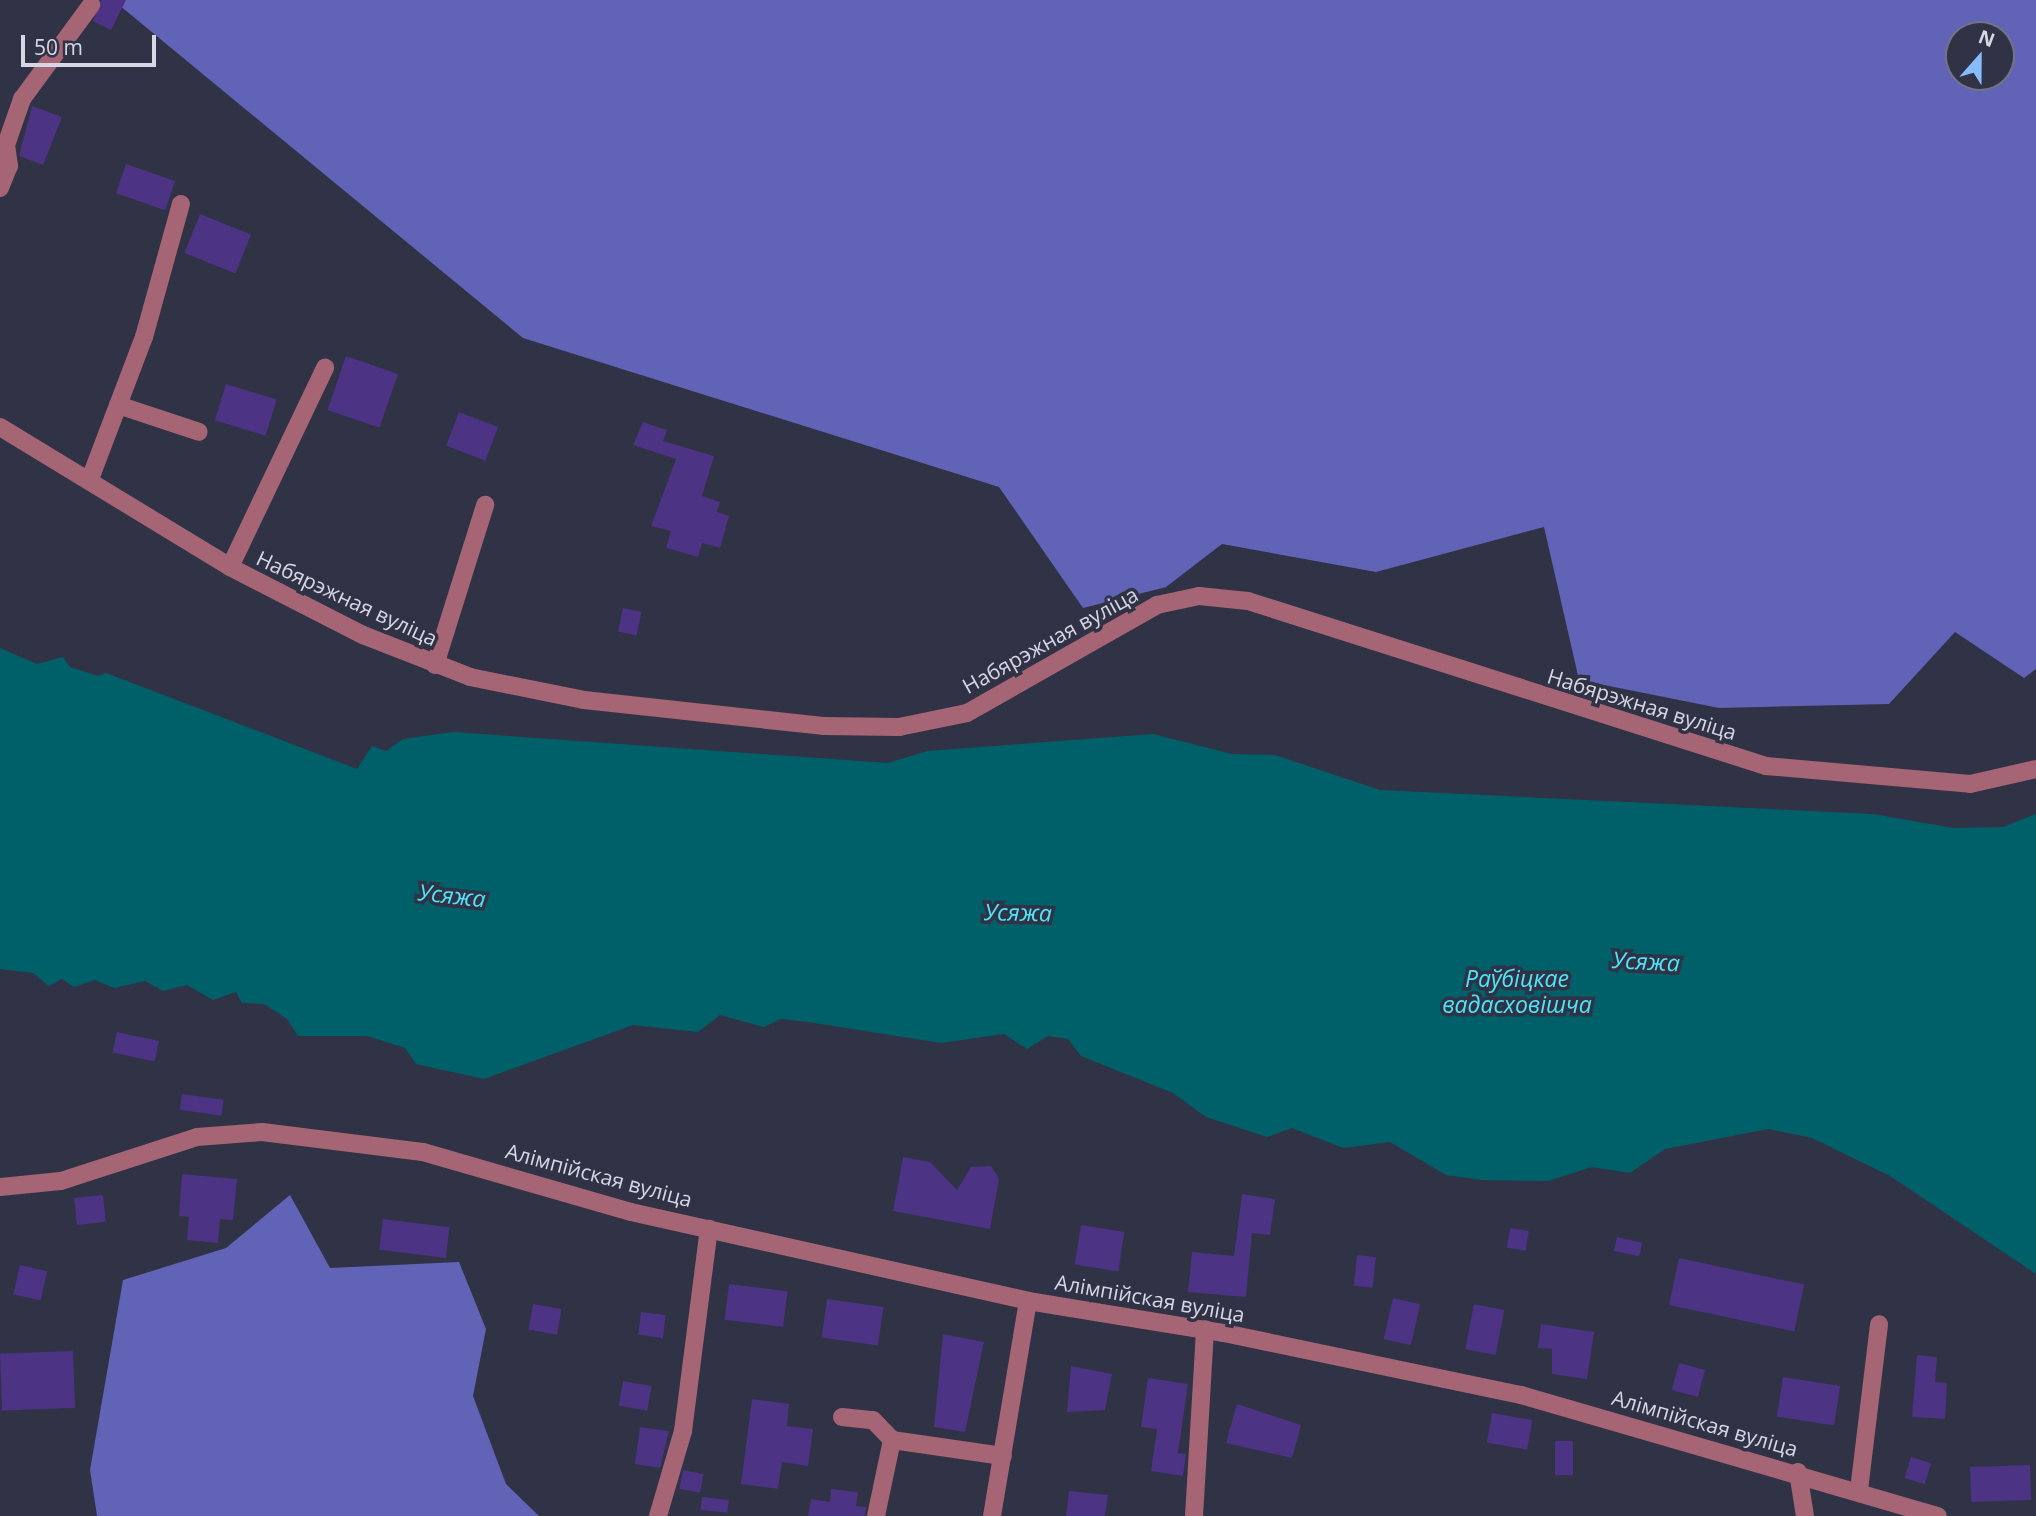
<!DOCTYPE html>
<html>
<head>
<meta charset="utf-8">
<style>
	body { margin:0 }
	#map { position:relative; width:2036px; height:1516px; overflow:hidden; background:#303246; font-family:"Open Sans",sans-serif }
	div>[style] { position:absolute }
	.forest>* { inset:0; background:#6063b6 }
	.water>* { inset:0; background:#006069 }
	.building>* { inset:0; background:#4c3383; transform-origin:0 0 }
	.minor>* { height:18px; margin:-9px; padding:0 9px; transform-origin:9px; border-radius:9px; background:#a56574 }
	span { translate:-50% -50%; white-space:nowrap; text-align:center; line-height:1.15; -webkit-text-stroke:7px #303246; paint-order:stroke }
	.street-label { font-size:21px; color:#d6d7e4 }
	.water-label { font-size:23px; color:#4ee6f7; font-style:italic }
	.north { position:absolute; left:1945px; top:21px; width:70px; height:70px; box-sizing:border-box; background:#303246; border:2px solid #727485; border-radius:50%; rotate:21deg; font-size:19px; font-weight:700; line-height:28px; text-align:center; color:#d6d7e4 }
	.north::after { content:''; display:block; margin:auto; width:24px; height:32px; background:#88bbfc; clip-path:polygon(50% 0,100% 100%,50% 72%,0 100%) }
	.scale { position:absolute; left:21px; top:35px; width:135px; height:32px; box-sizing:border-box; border:4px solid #d6d7e4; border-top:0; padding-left:9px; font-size:21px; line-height:24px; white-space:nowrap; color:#d6d7e4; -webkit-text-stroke:5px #303246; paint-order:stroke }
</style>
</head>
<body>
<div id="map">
	<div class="forest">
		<div style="clip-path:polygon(evenodd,113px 0,2036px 0,2036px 669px,2024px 678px,1955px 632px,1889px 704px,1719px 708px,1579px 680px,1544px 527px,1376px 572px,1222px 544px,1166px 587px,1083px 608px,999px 487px,523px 338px,113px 0,1959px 35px,2001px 35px,2001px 77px,1959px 77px,1959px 35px)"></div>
		<div style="clip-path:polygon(290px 1195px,330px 1268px,459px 1262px,486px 1329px,473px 1396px,506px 1484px,539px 1516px,97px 1516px,90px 1470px,123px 1280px,226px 1248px)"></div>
	</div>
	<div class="water">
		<div style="clip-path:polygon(0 648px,37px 664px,63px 657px,70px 667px,98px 676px,106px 673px,357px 769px,372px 746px,386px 751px,403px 739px,453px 732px,888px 763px,927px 751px,1153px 734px,1232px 754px,1275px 755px,1380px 790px,1873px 814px,1953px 828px,2003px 827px,2036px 814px,2036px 1274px,1890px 1176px,1812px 1138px,1768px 1129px,1665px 1149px,1630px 1173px,1592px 1167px,1548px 1181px,1481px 1180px,1446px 1175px,1390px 1142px,1343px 1148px,1292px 1128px,1267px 1137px,1206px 1117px,1173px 1093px,1081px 1056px,1068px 1039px,1048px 1036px,1027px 1049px,1004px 1034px,941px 1043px,808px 1022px,781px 1019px,764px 1027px,720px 1015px,698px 1032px,633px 1025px,484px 1079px,416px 1064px,405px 1048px,367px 1036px,298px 1036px,287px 1019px,264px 1004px,242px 1003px,236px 992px,213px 1000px,187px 985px,163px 991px,145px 981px,114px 988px,95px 980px,74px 987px,62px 979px,49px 986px,33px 973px,0 969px)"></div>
	</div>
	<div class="building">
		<div style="clip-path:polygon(101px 0,126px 0,111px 30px,93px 21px)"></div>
		<div style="clip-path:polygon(32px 106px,62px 117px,43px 165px,19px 156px)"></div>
		<div style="left:126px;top:164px;width:52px;height:31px;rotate:19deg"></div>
		<div style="left:200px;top:214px;width:55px;height:42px;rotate:22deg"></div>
		<div style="left:346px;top:356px;width:55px;height:57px;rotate:19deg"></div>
		<div style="left:226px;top:384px;width:53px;height:38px;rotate:17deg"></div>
		<div style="left:459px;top:412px;width:42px;height:36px;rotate:21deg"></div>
		<div style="clip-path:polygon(643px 422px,667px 430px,663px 441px,714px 456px,702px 496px,720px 502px,717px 512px,729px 516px,720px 548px,702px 543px,698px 557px,666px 548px,671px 531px,651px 526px,676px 459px,633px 445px)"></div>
		<div style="left:623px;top:608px;width:19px;height:24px;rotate:12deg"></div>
		<div style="left:117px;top:1032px;width:43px;height:21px;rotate:12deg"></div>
		<div style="left:182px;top:1094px;width:42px;height:16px;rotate:8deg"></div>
		<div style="clip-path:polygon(903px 1157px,930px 1162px,957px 1190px,971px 1167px,991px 1166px,999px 1179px,990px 1229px,893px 1211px)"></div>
		<div style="clip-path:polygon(182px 1174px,237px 1179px,233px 1220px,220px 1219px,218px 1243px,187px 1240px,189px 1217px,179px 1216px)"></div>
		<div style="clip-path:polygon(1242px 1194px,1275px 1199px,1270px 1235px,1252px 1233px,1246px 1297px,1188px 1292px,1192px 1252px,1234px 1256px)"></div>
		<div style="left:103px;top:1195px;width:27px;height:29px;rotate:84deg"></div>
		<div style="left:383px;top:1219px;width:67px;height:31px;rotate:7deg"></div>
		<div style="left:1081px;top:1225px;width:44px;height:40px;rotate:9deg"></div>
		<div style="left:1510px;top:1228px;width:19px;height:20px;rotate:9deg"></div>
		<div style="left:1617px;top:1237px;width:26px;height:14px;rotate:13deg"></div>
		<div style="left:1357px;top:1255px;width:19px;height:31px;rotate:6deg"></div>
		<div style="left:1679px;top:1258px;width:128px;height:48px;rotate:12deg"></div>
		<div style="left:20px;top:1265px;width:28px;height:30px;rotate:13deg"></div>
		<div style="left:729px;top:1284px;width:59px;height:36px;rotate:7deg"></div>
		<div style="left:1393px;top:1298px;width:28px;height:42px;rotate:13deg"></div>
		<div style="left:827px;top:1299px;width:57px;height:39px;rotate:8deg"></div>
		<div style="left:533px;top:1304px;width:29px;height:26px;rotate:10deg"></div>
		<div style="left:1474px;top:1304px;width:31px;height:46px;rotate:11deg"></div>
		<div style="left:641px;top:1312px;width:25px;height:23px;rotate:7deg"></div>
		<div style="clip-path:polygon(1541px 1324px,1594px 1332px,1587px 1379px,1552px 1374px,1552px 1349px,1538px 1348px)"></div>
		<div style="clip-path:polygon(943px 1334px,984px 1342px,965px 1432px,934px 1427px)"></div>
		<div style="left:73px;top:1351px;width:57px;height:73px;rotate:88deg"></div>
		<div style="clip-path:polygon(1917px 1355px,1937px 1357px,1935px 1382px,1947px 1383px,1945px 1419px,1912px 1417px)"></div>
		<div style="left:1679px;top:1363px;width:27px;height:28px;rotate:15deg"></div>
		<div style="clip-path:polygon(1071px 1366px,1112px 1374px,1105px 1410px,1067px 1412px)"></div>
		<div style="left:1783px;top:1377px;width:58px;height:40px;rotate:9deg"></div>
		<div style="clip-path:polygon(1148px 1378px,1188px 1384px,1178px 1453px,1186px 1454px,1183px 1476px,1151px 1471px,1157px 1429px,1141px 1427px)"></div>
		<div style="left:623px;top:1381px;width:29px;height:25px;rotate:10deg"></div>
		<div style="clip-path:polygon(752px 1399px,789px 1404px,787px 1426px,813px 1429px,808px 1466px,782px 1462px,778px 1489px,741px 1484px)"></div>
		<div style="clip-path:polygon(1237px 1404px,1301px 1425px,1292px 1458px,1226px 1443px)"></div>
		<div style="left:1492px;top:1413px;width:41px;height:30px;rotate:10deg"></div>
		<div style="clip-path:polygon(640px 1427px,669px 1431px,660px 1468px,635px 1464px)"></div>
		<div style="left:1555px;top:1441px;width:18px;height:34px"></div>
		<div style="left:1911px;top:1457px;width:21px;height:22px;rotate:17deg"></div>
		<div style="left:2030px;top:1465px;width:35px;height:60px;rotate:88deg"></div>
		<div style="left:683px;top:1470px;width:21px;height:19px;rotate:11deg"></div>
		<div style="clip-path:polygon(831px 1489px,858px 1492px,856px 1506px,866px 1507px,865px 1516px,808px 1516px,811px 1499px,830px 1502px)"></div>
		<div style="clip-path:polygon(1069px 1491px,1108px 1495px,1105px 1516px,1066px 1516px)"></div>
		<div style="left:702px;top:1497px;width:27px;height:13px;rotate:6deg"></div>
	</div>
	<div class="minor">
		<div style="left:0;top:188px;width:24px;rotate:-68deg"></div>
		<div style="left:9px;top:166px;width:21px;rotate:-98deg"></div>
		<div style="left:6px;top:145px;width:49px;rotate:-70.8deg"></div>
		<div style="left:22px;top:99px;width:117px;rotate:-53.7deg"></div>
		<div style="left:118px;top:405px;width:85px;rotate:18.4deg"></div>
		<div style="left:0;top:427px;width:269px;rotate:31.3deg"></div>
		<div style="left:230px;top:567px;width:149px;rotate:27.1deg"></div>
		<div style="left:363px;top:635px;width:115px;rotate:21.4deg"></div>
		<div style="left:470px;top:677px;width:116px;rotate:11.4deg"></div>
		<div style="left:584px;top:700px;width:240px;rotate:6.2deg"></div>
		<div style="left:823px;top:726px;width:76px;rotate:0.8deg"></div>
		<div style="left:899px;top:727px;width:69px;rotate:-11.6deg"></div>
		<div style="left:967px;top:713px;width:219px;rotate:-29.6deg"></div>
		<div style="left:1157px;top:605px;width:43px;rotate:-12.1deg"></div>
		<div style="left:1199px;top:596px;width:49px;rotate:5.8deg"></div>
		<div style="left:1248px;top:601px;width:544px;rotate:17.67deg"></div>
		<div style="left:1766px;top:766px;width:205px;rotate:5deg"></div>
		<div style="left:1970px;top:784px;width:68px;rotate:-12.8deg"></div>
		<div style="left:90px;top:479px;width:152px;rotate:-69.2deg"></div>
		<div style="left:144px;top:337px;width:138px;rotate:-74.5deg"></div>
		<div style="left:230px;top:567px;width:221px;rotate:-64.5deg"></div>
		<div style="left:435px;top:665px;width:168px;rotate:-72.6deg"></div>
		<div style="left:0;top:1187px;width:61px;rotate:-5.6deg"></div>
		<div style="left:61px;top:1181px;width:143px;rotate:-17.9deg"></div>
		<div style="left:197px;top:1137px;width:65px;rotate:-4.4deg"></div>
		<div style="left:262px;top:1132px;width:162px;rotate:7.1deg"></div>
		<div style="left:423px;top:1152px;width:216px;rotate:16.1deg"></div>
		<div style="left:631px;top:1212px;width:407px;rotate:12.6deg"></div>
		<div style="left:1028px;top:1301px;width:199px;rotate:9.3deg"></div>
		<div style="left:1224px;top:1333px;width:303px;rotate:11.8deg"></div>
		<div style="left:1521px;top:1395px;width:434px;rotate:16.2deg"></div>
		<div style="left:842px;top:1417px;width:31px;rotate:6deg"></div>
		<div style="left:873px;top:1420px;width:28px;rotate:46deg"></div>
		<div style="left:892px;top:1440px;width:112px;rotate:8.2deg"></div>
		<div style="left:1798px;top:1472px;width:45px;rotate:81deg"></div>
		<div style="left:1859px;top:1490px;width:167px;rotate:-83.1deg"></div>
		<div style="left:658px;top:1516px;width:89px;rotate:-73.6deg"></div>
		<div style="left:683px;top:1431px;width:204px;rotate:-82.7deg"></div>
		<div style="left:876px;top:1516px;width:78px;rotate:-78.1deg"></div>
		<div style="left:992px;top:1516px;width:218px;rotate:-80.5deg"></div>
		<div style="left:1194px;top:1516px;width:187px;rotate:-86.6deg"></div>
	</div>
	<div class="street-label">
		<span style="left:347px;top:598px;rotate:25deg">Набярэжная вуліца</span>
		<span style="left:1050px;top:640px;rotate:-29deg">Набярэжная вуліца</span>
		<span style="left:1642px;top:704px;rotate:17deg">Набярэжная вуліца</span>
		<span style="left:599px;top:1175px;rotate:15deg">Алімпійская вуліца</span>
		<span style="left:1150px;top:1298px;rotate:10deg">Алімпійская вуліца</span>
		<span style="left:1705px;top:1423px;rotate:16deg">Алімпійская вуліца</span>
	</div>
	<div class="water-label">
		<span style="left:452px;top:895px;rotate:6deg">Усяжа</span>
		<span style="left:1018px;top:912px;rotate:1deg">Усяжа</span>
		<span style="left:1646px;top:961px;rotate:3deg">Усяжа</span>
		<span style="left:1517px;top:991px">Раўбіцкае<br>вадасховішча</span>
	</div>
	<div class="north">N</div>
	<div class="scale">50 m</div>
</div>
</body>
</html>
